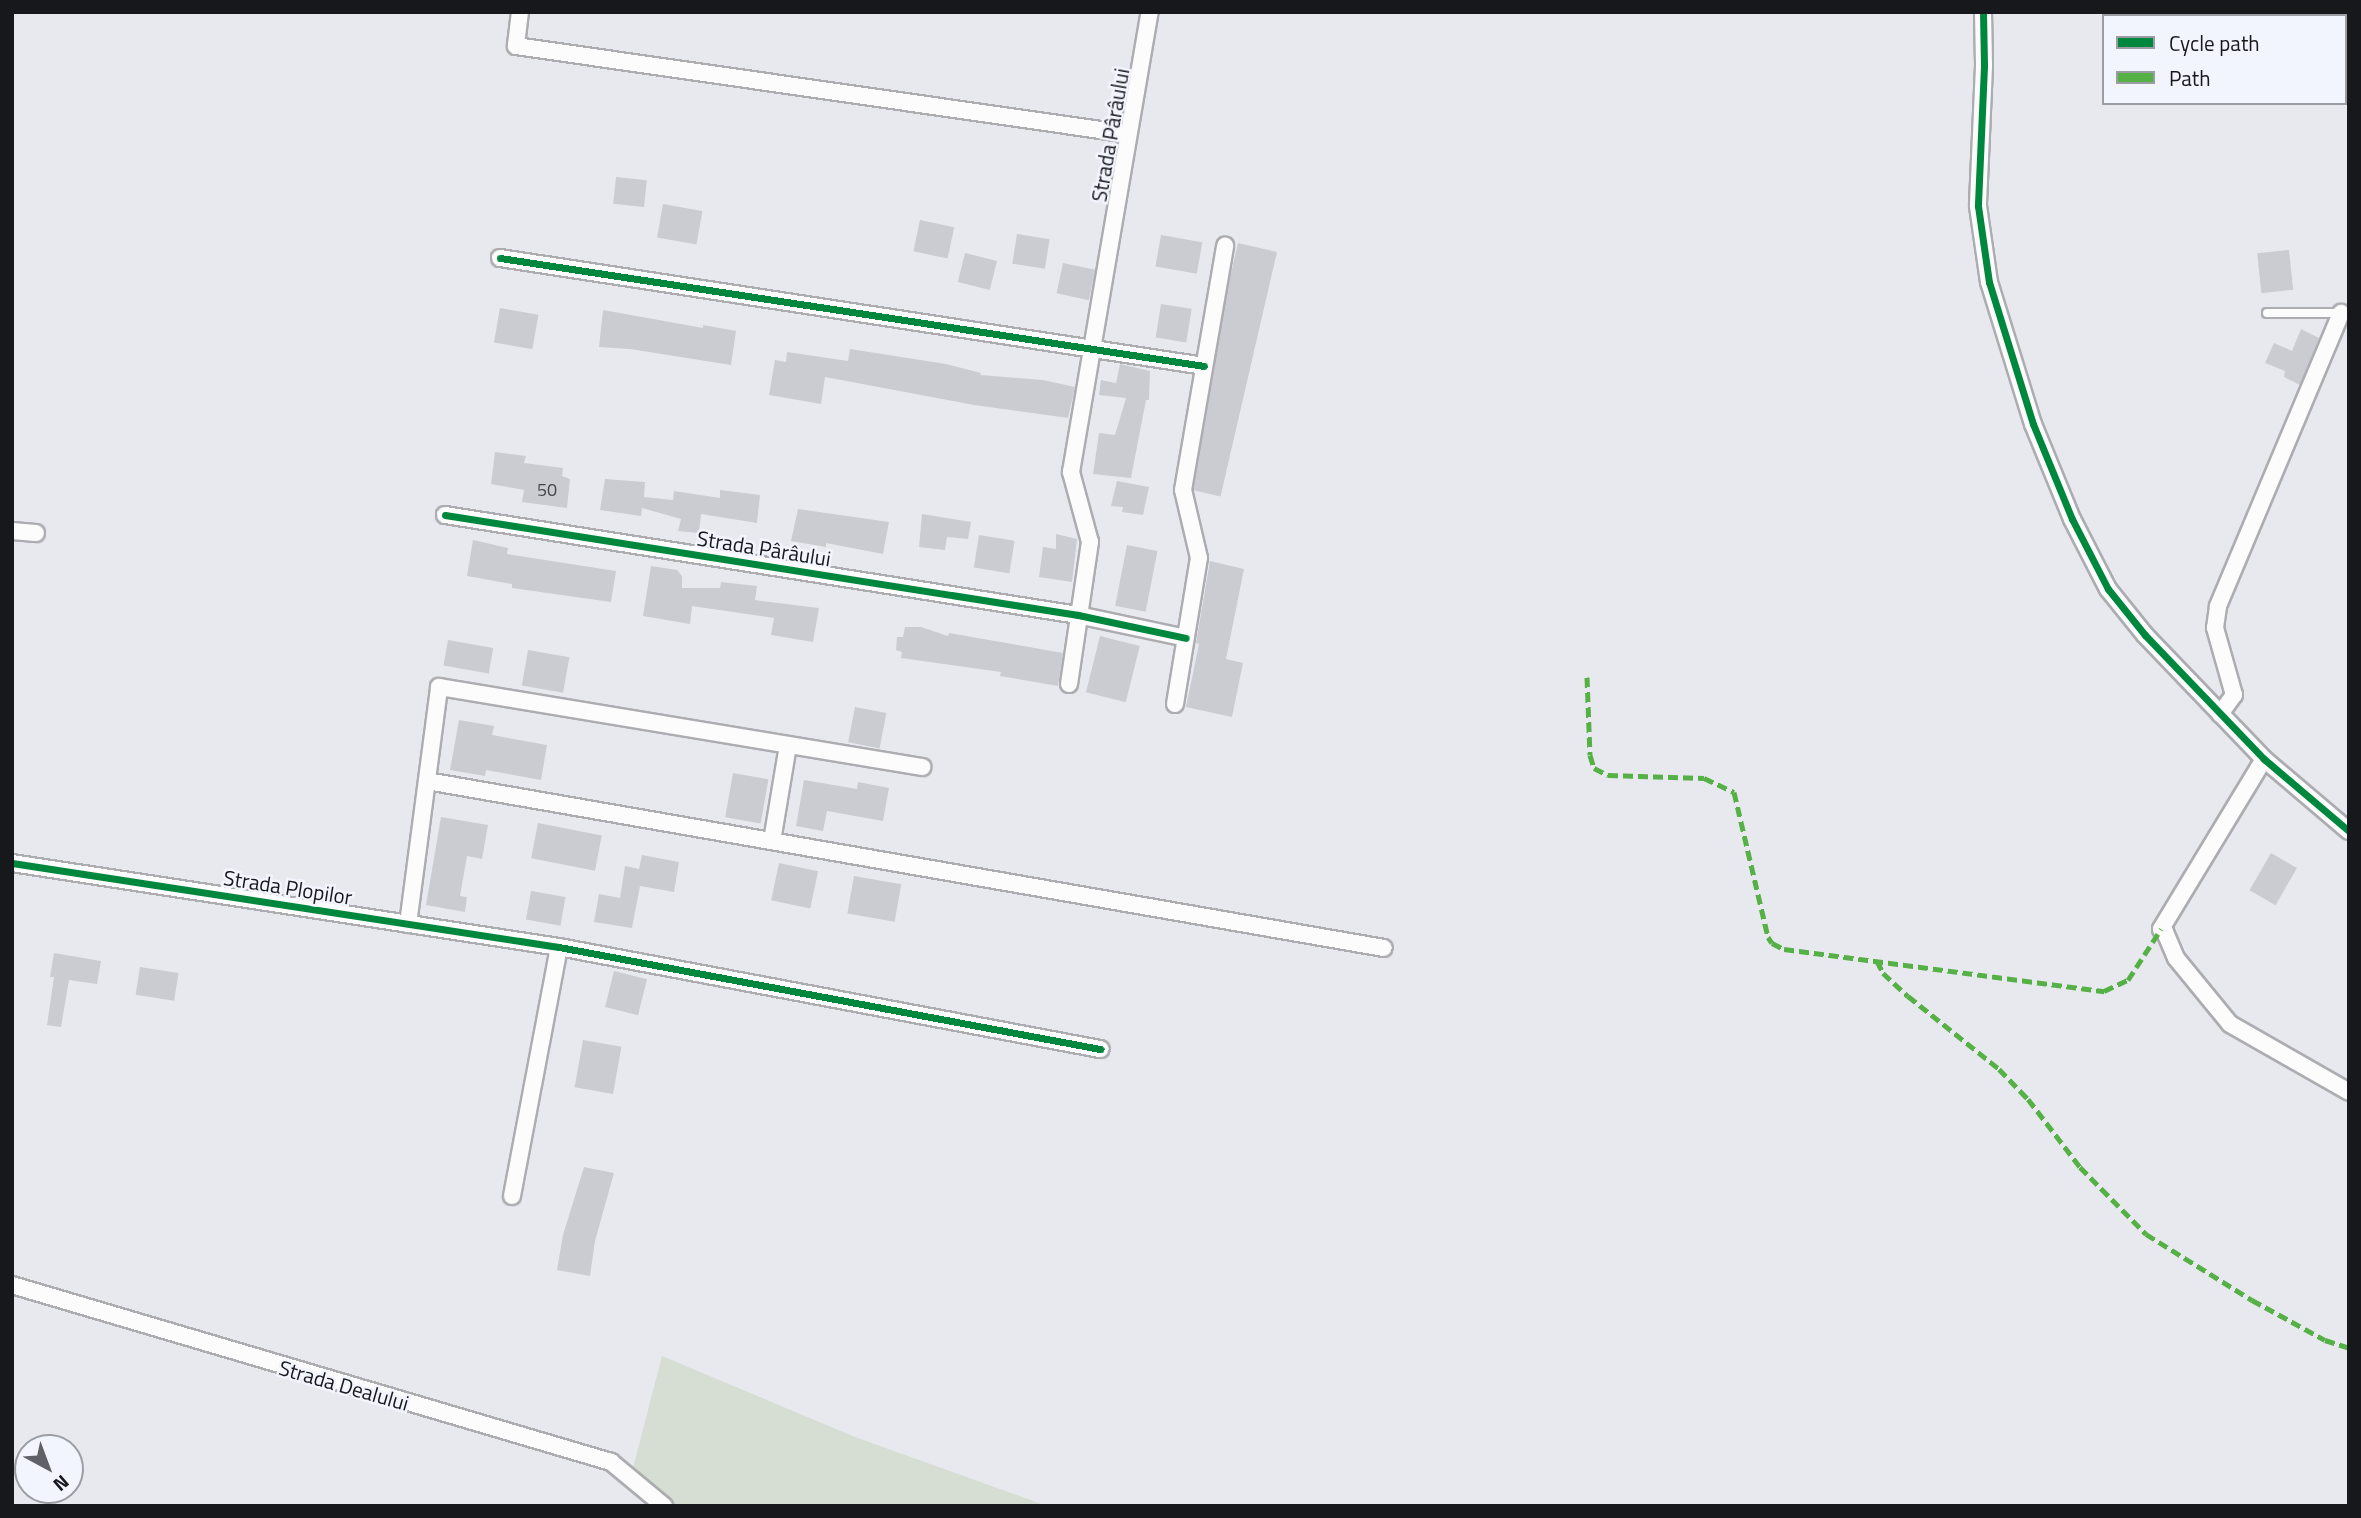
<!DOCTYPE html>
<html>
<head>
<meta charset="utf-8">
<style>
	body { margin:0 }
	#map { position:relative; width:2361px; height:1518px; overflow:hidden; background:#e8e9ef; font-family:"Titillium Web",sans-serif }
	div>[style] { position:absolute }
	.green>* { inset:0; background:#d6ddd2 }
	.building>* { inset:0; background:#cbccd1; transform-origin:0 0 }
	.roads { filter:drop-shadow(2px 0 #acacb1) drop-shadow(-2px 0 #acacb1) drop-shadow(0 2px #acacb1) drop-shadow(0 -2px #acacb1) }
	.service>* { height:8px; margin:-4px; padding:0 4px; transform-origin:4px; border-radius:4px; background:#fcfcfd }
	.minor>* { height:16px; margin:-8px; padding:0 8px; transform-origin:8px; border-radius:8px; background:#fcfcfd }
	.quiet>* { height:5px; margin-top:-2.5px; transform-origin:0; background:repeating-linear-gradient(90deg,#55b145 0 10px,transparent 0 15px) }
	.cycleway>* { height:7px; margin:-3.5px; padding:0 3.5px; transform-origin:3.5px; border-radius:3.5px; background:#00873e }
	span { translate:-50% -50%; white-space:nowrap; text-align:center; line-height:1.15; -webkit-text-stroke:5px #f3f5fe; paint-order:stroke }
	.number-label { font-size:18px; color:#444549 }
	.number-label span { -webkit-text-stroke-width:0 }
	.street-label { font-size:21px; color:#17181c }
	.frame { position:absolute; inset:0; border:14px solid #17181c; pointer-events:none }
	.legend { position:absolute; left:2102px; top:14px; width:245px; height:91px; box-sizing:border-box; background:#f3f5fe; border:2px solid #9b9da4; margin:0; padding:9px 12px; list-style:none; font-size:21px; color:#17181c }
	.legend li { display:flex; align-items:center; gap:14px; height:35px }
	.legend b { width:35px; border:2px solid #9b9da4 }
	.north { position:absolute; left:14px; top:1434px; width:70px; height:70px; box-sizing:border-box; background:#f3f5fe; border:2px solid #9b9da4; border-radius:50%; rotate:139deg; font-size:19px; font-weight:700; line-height:28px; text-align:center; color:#17181c }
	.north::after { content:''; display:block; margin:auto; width:24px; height:32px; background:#606166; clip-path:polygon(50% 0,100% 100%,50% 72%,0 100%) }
</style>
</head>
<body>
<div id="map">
	<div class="green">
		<div style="clip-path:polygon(662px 1356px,855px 1437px,1047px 1506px,676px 1506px,633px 1468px)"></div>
	</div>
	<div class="building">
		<div style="left:616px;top:177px;width:31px;height:27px;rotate:6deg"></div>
		<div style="left:663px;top:204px;width:40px;height:34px;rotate:10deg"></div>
		<div style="left:920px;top:220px;width:35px;height:32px;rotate:12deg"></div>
		<div style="left:1017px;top:234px;width:33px;height:30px;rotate:9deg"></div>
		<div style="left:1161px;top:235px;width:42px;height:32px;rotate:10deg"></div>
		<div style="left:1238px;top:243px;width:40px;height:251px;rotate:13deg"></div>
		<div style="left:2289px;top:250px;width:40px;height:32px;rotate:84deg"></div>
		<div style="left:965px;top:253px;width:33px;height:30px;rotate:14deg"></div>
		<div style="left:1063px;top:263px;width:33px;height:31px;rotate:12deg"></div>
		<div style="left:1161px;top:304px;width:31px;height:34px;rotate:9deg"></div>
		<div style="left:500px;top:308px;width:39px;height:35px;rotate:10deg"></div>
		<div style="clip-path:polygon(603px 310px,703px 328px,703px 325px,736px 331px,731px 365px,630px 349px,599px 347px)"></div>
		<div style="clip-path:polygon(2301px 329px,2319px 338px,2300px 385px,2284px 377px,2285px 371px,2265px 363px,2274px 343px,2292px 351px)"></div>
		<div style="clip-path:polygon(850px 349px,946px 364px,981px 373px,980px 375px,1043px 380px,1075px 387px,1068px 418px,974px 405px,825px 377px,821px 404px,769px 395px,775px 360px,786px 362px,787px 352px,848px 361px)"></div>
		<div style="clip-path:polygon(1120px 364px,1150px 371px,1149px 400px,1146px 400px,1131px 478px,1093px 474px,1099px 433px,1115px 435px,1126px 398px,1099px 395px,1101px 380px,1116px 383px)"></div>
		<div style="clip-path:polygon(495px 452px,526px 456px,524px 463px,563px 468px,562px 476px,570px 479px,567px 508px,522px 502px,524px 490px,491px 484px)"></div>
		<div style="clip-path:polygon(605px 479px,645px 482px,644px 497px,673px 500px,674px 491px,720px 498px,720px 490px,760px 495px,757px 523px,701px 514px,699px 533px,678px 531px,681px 519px,642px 508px,641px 516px,600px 510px)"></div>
		<div style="clip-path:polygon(1117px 481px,1149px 487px,1143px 515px,1122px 512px,1123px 507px,1111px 506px)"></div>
		<div style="clip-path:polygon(798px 509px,889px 522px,883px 554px,826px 543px,826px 547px,791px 541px)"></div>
		<div style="clip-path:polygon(922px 514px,971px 522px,968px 539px,947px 537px,945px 550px,919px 547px)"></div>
		<div style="clip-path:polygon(1056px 534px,1077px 539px,1072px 582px,1039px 577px,1043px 547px,1056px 549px)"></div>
		<div style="left:979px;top:535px;width:36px;height:33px;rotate:9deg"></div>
		<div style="clip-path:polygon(473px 540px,508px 548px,507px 554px,616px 571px,611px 602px,512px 588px,512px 584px,467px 576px)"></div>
		<div style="left:1127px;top:545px;width:31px;height:62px;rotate:11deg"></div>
		<div style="clip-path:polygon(1210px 561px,1244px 569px,1226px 659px,1243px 663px,1232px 717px,1186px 707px,1199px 644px,1196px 643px)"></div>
		<div style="clip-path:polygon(651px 566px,677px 570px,682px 576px,682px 588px,720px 588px,721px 582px,757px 586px,755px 600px,819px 608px,813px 642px,771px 635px,774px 618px,692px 606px,690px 624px,643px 616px)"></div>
		<div style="clip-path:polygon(905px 627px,921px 627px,948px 636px,949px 633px,1063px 653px,1058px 686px,1000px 676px,1001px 672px,901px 658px,902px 652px,896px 650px,897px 637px,903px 637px)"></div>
		<div style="left:1100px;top:636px;width:41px;height:58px;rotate:14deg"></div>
		<div style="left:448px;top:640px;width:46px;height:26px;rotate:10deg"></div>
		<div style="left:528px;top:650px;width:42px;height:36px;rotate:10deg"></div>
		<div style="left:855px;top:707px;width:32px;height:36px;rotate:11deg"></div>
		<div style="clip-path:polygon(459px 720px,494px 726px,492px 735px,547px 745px,541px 780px,486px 770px,485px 776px,450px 770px)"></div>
		<div style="left:733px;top:773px;width:36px;height:45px;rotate:10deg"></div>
		<div style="clip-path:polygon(804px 780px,857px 789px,858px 782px,889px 788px,883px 821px,827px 811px,823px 831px,796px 826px)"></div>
		<div style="clip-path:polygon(441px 817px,488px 825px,482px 859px,467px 856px,460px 896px,467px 897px,465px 912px,426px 905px)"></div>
		<div style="left:538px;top:823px;width:65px;height:36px;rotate:11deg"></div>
		<div style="left:2271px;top:853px;width:30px;height:43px;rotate:30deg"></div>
		<div style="clip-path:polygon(642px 855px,679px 862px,674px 892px,640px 886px,632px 928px,594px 922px,599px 894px,620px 898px,625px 866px,639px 869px)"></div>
		<div style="left:779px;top:863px;width:40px;height:38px;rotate:12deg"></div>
		<div style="left:854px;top:876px;width:48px;height:38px;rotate:10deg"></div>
		<div style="left:531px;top:891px;width:35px;height:29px;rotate:10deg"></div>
		<div style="clip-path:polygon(54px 953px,101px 961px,97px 984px,69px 980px,61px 1027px,47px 1025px,54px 977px,50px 977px)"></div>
		<div style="left:140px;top:967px;width:39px;height:28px;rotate:9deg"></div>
		<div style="left:614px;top:971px;width:34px;height:37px;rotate:14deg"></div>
		<div style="left:583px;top:1040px;width:39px;height:48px;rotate:10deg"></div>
		<div style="clip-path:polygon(584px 1167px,614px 1173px,595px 1241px,590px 1276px,557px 1270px,563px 1235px)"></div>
	</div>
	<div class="roads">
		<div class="service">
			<div style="left:2267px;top:313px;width:82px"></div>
		</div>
		<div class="minor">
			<div style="left:520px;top:12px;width:34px;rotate:97deg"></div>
			<div style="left:516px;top:46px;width:618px;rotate:8.18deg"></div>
			<div style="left:1983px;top:12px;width:54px;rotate:88.9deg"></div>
			<div style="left:1984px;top:66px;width:140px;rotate:92.5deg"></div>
			<div style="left:1978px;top:206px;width:77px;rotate:81.8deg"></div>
			<div style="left:1989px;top:282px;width:149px;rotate:72.8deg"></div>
			<div style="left:2033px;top:424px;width:103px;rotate:67.7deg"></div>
			<div style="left:2072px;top:519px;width:79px;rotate:62.8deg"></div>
			<div style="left:2108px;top:589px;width:59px;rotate:51.2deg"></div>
			<div style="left:2145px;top:635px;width:172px;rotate:46.2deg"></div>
			<div style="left:2264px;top:759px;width:111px;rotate:40.3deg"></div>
			<div style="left:500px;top:258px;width:712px;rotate:8.72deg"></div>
			<div style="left:445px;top:515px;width:641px;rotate:8.98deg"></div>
			<div style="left:1078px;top:615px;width:110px;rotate:12deg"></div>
			<div style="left:12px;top:531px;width:24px;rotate:5deg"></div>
			<div style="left:1069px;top:684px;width:144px;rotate:-81.6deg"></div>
			<div style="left:1090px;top:542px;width:73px;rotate:-105.2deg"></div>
			<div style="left:1071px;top:472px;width:467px;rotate:-80.3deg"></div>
			<div style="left:1175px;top:704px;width:148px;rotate:-80.7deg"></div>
			<div style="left:1199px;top:558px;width:70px;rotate:-103.2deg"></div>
			<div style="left:1183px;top:490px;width:248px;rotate:-80.2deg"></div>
			<div style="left:2220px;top:714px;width:24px;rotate:-54deg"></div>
			<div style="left:2234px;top:695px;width:70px;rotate:-105.8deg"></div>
			<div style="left:2215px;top:628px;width:22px;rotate:-82deg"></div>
			<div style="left:2218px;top:606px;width:318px;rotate:-67.2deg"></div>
			<div style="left:2264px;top:759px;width:199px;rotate:121.2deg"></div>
			<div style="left:2161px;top:929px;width:5px;rotate:37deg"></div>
			<div style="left:2165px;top:932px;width:28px;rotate:67deg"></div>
			<div style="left:2176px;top:958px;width:85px;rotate:50.7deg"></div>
			<div style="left:2230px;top:1024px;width:137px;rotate:29.7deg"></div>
			<div style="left:427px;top:781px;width:971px;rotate:9.9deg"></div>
			<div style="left:772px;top:841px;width:97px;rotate:-80.5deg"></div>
			<div style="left:12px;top:863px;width:553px;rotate:8.73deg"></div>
			<div style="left:559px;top:947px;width:551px;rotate:10.68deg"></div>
			<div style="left:408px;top:924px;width:239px;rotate:-82.5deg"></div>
			<div style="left:439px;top:687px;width:490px;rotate:9.4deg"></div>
			<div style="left:512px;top:1196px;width:253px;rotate:-79.3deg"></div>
			<div style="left:12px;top:1285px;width:625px;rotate:16.46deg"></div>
			<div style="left:611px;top:1462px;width:69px;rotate:39.7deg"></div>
		</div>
	</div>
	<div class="quiet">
		<div style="left:1587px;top:677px;width:78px;rotate:87.8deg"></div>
		<div style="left:1590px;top:755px;width:14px;rotate:73deg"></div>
		<div style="left:1594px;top:768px;width:16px;rotate:27deg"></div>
		<div style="left:1608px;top:775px;width:96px;rotate:1.8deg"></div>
		<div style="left:1704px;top:778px;width:33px;rotate:25deg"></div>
		<div style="left:1734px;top:792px;width:149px;rotate:76.8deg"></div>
		<div style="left:1768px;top:937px;width:7px;rotate:56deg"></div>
		<div style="left:1772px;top:943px;width:13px;rotate:27deg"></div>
		<div style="left:1784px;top:949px;width:323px;rotate:7.5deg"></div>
		<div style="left:2104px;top:991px;width:26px;rotate:-25deg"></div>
		<div style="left:2128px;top:980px;width:61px;rotate:-57.1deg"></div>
		<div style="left:1877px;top:961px;width:13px;rotate:63deg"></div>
		<div style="left:1883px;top:973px;width:34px;rotate:43deg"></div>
		<div style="left:1908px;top:996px;width:117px;rotate:38.7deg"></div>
		<div style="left:1999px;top:1069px;width:42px;rotate:46deg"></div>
		<div style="left:2028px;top:1099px;width:86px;rotate:52.6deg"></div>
		<div style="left:2080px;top:1167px;width:94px;rotate:45.4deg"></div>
		<div style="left:2146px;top:1234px;width:125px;rotate:31.9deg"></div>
		<div style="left:2252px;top:1300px;width:83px;rotate:28.7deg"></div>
		<div style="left:2325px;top:1340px;width:25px;rotate:18deg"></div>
	</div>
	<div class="cycleway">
		<div style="left:1983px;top:12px;width:54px;rotate:88.9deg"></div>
		<div style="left:1984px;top:66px;width:140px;rotate:92.5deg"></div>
		<div style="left:1978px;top:206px;width:77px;rotate:81.8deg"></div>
		<div style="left:1989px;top:282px;width:149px;rotate:72.8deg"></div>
		<div style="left:2033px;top:424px;width:103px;rotate:67.7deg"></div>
		<div style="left:2072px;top:519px;width:79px;rotate:62.8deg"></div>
		<div style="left:2108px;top:589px;width:59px;rotate:51.2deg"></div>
		<div style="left:2145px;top:635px;width:172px;rotate:46.2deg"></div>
		<div style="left:2264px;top:759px;width:111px;rotate:40.3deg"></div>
		<div style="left:500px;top:258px;width:712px;rotate:8.72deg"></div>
		<div style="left:445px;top:515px;width:641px;rotate:8.98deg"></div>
		<div style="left:1078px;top:615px;width:110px;rotate:12deg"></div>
		<div style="left:12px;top:863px;width:553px;rotate:8.73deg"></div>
		<div style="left:559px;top:947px;width:551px;rotate:10.68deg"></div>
	</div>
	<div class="number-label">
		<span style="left:547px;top:490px">50</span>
	</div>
	<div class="street-label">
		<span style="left:1110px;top:135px;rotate:-80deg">Strada Pârâului</span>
		<span style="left:764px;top:548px;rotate:9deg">Strada Pârâului</span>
		<span style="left:288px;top:887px;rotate:9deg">Strada Plopilor</span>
		<span style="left:344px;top:1385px;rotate:16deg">Strada Dealului</span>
	</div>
	<div class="frame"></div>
	<ul class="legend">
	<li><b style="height:9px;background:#00873e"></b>Cycle path</li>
	<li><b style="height:9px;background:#55b145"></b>Path</li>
	</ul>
	<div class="north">N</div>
</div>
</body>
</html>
